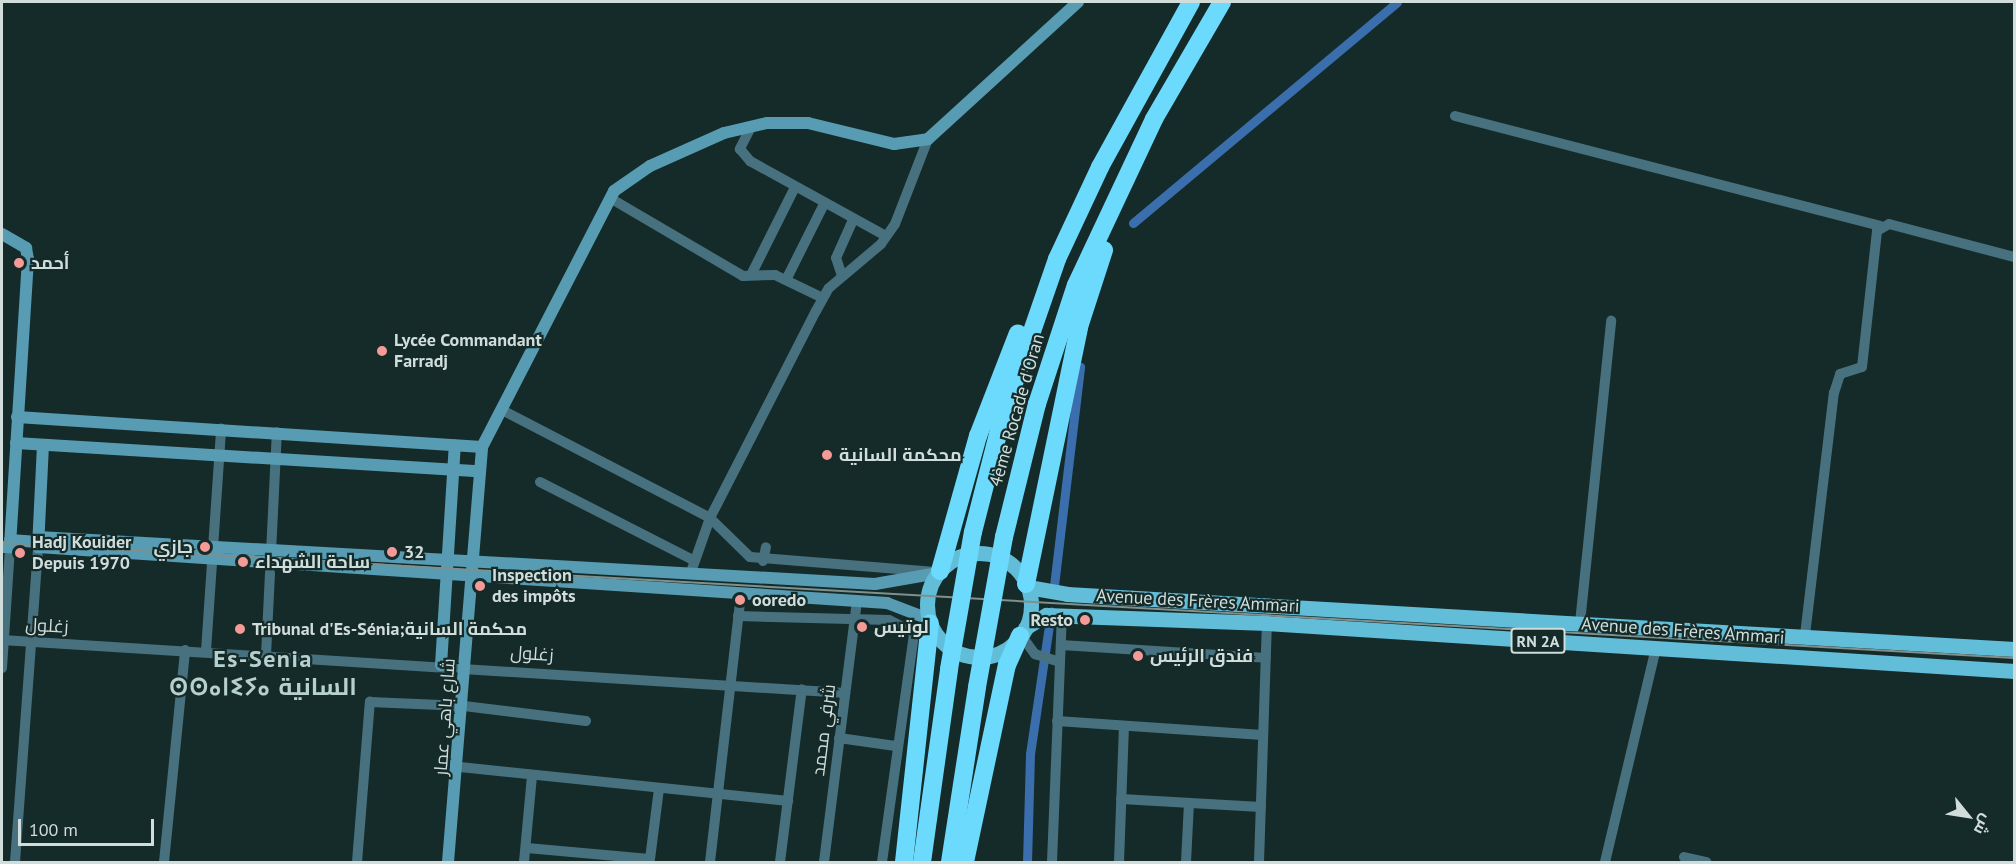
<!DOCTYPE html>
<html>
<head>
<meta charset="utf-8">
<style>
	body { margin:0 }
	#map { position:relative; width:2016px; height:864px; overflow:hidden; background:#152b29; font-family:"PT Sans",Cairo,"Noto Sans Tifinagh",sans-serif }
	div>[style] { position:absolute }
	.canal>* { height:9px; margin:-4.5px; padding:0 4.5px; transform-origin:4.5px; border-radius:4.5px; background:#3b6eac }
	.minor>* { height:10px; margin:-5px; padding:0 5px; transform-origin:5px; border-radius:5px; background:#48717f }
	.secondary>* { height:12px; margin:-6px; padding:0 6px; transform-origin:6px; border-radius:6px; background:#579cb2 }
	.primary>* { height:15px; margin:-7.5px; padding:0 7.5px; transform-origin:7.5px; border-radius:7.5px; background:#62bdd9 }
	.primary>.ring { margin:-7.5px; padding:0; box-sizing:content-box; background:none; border:15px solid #62bdd9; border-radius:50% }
	.motorway>* { height:18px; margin:-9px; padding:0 9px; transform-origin:9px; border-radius:9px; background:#6bdafd }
	.tram>* { height:1.5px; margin:-0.75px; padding:0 0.75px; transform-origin:0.75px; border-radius:0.75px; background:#7f908e }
	.motorway-bridge>* { height:18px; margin:-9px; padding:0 9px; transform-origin:9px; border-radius:9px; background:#6bdafd }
	.dots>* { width:16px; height:16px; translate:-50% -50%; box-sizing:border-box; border:3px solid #152b29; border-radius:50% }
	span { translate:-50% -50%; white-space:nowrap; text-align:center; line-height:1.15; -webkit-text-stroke:4.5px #152b29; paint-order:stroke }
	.shield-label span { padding:2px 4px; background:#152b29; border:2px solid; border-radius:4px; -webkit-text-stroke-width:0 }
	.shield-label { font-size:16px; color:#d0dddb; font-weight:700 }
	.poi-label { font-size:18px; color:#d0dddb; font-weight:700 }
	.left { translate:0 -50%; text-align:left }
	.right { translate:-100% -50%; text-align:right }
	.street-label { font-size:18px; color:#d0dddb }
	.district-label { font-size:24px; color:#b6d0cd; font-weight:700; letter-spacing:1.5px }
	.frame { position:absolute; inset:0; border:3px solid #d0dddb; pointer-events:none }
	.north { position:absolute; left:1938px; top:786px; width:60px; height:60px; -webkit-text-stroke:4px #152b29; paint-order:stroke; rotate:120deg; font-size:16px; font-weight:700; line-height:24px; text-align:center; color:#d0dddb }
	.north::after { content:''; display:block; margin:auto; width:21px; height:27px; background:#d0dddb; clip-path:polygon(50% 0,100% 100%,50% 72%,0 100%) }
	.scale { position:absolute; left:18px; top:819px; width:136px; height:27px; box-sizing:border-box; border:3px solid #d0dddb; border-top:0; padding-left:8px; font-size:18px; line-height:21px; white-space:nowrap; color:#d0dddb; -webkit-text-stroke:4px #152b29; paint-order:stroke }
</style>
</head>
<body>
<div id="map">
	<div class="canal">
		<div style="left:1133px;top:223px;width:344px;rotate:-39.9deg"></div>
		<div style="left:1053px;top:594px;width:229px;rotate:-83.2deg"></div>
		<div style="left:1027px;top:862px;width:108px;rotate:-88.4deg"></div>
		<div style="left:1030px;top:754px;width:144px;rotate:-81.6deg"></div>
	</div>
	<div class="minor">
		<div style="left:1455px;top:116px;width:439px;rotate:14.5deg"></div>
		<div style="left:751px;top:127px;width:25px;rotate:117deg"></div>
		<div style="left:740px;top:149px;width:16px;rotate:50deg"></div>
		<div style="left:750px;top:161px;width:155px;rotate:28.9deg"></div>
		<div style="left:610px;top:198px;width:154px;rotate:30.4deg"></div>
		<div style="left:743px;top:276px;width:32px;rotate:-2deg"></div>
		<div style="left:775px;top:275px;width:53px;rotate:25.6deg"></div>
		<div style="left:751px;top:275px;width:98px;rotate:-63.4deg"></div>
		<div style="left:842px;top:276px;width:19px;rotate:-108deg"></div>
		<div style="left:836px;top:258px;width:42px;rotate:-65.9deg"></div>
		<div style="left:786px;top:280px;width:85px;rotate:-63.4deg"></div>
		<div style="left:502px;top:410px;width:234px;rotate:27.4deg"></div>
		<div style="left:710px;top:518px;width:56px;rotate:44.3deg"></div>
		<div style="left:750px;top:557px;width:189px;rotate:4.6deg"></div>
		<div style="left:540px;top:482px;width:172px;rotate:27deg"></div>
		<div style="left:763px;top:561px;width:14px;rotate:-78deg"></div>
		<div style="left:691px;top:572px;width:57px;rotate:-70.6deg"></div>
		<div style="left:710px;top:518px;width:233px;rotate:-62.9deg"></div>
		<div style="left:816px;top:311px;width:26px;rotate:-61deg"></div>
		<div style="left:829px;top:288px;width:68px;rotate:-40.2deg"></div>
		<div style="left:881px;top:244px;width:24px;rotate:-55deg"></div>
		<div style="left:895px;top:224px;width:91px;rotate:-68.8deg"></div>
		<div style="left:738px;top:616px;width:151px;rotate:1.5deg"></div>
		<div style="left:889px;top:620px;width:28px;rotate:27deg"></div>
		<div style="left:1580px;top:623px;width:304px;rotate:-84.1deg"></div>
		<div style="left:1021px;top:635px;width:24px;rotate:54deg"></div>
		<div style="left:1035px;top:654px;width:26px;rotate:18deg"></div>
		<div style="left:1805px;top:635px;width:244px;rotate:-83.2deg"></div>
		<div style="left:1834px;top:393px;width:20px;rotate:-72deg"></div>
		<div style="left:1840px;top:374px;width:23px;rotate:-18deg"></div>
		<div style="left:1862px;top:367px;width:137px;rotate:-83.7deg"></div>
		<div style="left:1877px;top:231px;width:14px;rotate:-30deg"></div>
		<div style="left:1889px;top:224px;width:129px;rotate:14.8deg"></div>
		<div style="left:2px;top:640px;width:845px;rotate:3.6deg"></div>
		<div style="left:1061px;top:645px;width:205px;rotate:3.6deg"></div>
		<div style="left:206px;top:651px;width:223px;rotate:-86.1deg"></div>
		<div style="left:266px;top:655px;width:223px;rotate:-87.2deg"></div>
		<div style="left:2px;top:668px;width:121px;rotate:-86.2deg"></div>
		<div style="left:1057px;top:721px;width:206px;rotate:3.9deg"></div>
		<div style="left:839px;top:738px;width:57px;rotate:8.1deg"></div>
		<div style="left:460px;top:767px;width:330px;rotate:5.9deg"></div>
		<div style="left:1121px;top:799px;width:140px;rotate:3.3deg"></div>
		<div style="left:527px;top:848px;width:123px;rotate:5.1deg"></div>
		<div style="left:650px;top:859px;width:71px;rotate:-82.7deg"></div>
		<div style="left:1684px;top:857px;width:23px;rotate:13deg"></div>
		<div style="left:15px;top:862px;width:316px;rotate:-85.8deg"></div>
		<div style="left:164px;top:862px;width:213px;rotate:-84.3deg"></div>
		<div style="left:357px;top:862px;width:161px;rotate:-85.4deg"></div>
		<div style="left:370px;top:702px;width:94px;rotate:2.4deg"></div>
		<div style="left:464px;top:706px;width:123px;rotate:7deg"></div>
		<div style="left:524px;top:862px;width:87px;rotate:-84.7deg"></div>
		<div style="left:710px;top:862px;width:269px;rotate:-83.4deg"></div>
		<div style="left:780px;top:862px;width:174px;rotate:-82.8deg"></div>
		<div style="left:824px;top:862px;width:263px;rotate:-82.8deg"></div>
		<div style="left:882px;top:862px;width:231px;rotate:-82deg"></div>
		<div style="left:914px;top:633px;width:20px;rotate:-41deg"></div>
		<div style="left:1052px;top:862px;width:247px;rotate:-87.7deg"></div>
		<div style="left:1119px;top:862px;width:134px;rotate:-87.9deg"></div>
		<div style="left:1186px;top:862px;width:59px;rotate:-87.1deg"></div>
		<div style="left:1259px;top:862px;width:239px;rotate:-88.1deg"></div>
		<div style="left:1605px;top:862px;width:220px;rotate:-76.6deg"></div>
	</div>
	<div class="secondary">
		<div style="left:2px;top:234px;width:28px;rotate:30deg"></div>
		<div style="left:26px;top:248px;width:11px;rotate:80deg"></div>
		<div style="left:28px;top:259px;width:289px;rotate:93.6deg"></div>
		<div style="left:10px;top:547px;width:8px;rotate:180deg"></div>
		<div style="left:17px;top:417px;width:466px;rotate:3.7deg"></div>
		<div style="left:16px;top:443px;width:463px;rotate:3.5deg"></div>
		<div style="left:43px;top:445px;width:102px;rotate:92.8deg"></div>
		<div style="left:38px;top:547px;width:851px;rotate:3.77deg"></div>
		<div style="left:887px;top:603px;width:45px;rotate:20.9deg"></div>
		<div style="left:38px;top:537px;width:838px;rotate:3.21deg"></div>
		<div style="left:875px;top:584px;width:64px;rotate:-9.9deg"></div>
		<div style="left:10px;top:540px;width:28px;rotate:4deg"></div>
		<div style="left:441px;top:665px;width:220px;rotate:-86.4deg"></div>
		<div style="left:448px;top:862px;width:416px;rotate:-85.3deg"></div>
		<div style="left:482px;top:447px;width:288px;rotate:-62.7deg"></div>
		<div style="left:614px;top:191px;width:44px;rotate:-34.8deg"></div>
		<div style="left:650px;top:166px;width:81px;rotate:-24deg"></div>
		<div style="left:724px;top:133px;width:44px;rotate:-13.1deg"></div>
		<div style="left:767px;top:123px;width:41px"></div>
		<div style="left:808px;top:123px;width:89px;rotate:13.7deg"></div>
		<div style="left:894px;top:144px;width:34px;rotate:-8deg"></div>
		<div style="left:928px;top:139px;width:203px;rotate:-42.4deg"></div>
	</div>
	<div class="primary">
		<div class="ring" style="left:927px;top:553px;width:89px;height:89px"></div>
		<div style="left:1028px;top:587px;width:40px;rotate:10deg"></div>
		<div style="left:1067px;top:594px;width:949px;rotate:3.32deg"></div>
		<div style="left:1025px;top:628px;width:25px;rotate:-32deg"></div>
		<div style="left:1046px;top:615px;width:221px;rotate:2.1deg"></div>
		<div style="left:1267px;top:623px;width:749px;rotate:3.68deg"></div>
	</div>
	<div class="motorway">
		<div style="left:973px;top:532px;width:118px;rotate:-75.7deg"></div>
		<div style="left:1002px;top:418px;width:168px;rotate:-70.9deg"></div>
		<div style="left:1057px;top:259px;width:102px;rotate:-64.9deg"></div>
		<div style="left:1100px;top:167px;width:188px;rotate:-61.1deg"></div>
		<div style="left:1004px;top:537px;width:137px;rotate:-76.1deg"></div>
		<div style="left:1037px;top:404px;width:125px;rotate:-71.9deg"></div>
		<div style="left:1076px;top:285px;width:183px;rotate:-64.8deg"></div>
		<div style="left:1154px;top:119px;width:135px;rotate:-59.8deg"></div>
		<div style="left:940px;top:571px;width:140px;rotate:-74.3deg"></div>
		<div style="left:978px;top:436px;width:110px;rotate:-68.8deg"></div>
		<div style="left:1026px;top:584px;width:262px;rotate:-78.3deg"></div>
		<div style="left:1079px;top:327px;width:81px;rotate:-72deg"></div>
		<div style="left:904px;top:862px;width:240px;rotate:-83.8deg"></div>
		<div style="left:922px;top:862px;width:195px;rotate:-82deg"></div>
		<div style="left:950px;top:862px;width:177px;rotate:-81.2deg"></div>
		<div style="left:965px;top:862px;width:201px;rotate:-78deg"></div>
		<div style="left:1007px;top:665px;width:32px;rotate:-66deg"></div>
	</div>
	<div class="tram">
		<div style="left:2px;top:543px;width:2015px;rotate:3.27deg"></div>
	</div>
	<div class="motorway-bridge">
		<div style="left:949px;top:669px;width:139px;rotate:-80.1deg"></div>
		<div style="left:977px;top:687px;width:152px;rotate:-79.8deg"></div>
	</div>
	<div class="dots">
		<div style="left:19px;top:263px;background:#f59b97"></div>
		<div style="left:382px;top:351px;background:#f59b97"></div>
		<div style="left:827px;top:455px;background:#f59b97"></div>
		<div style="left:205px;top:547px;background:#f59b97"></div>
		<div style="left:392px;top:552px;background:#f59b97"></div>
		<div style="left:20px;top:553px;background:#f59b97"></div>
		<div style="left:243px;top:562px;background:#f59b97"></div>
		<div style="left:480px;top:586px;background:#f59b97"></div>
		<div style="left:740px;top:600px;background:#f59b97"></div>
		<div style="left:1085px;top:620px;background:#f59b97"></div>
		<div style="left:862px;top:627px;background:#f59b97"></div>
		<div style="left:240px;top:629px;background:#f59b97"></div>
		<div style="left:1138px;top:656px;background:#f59b97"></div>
	</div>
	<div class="shield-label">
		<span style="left:1538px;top:641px">RN 2A</span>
	</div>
	<div class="poi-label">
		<span class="left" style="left:31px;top:263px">أحمد</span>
		<span class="left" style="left:394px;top:351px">Lycée Commandant<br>Farradj</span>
		<span class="left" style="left:839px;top:455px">محكمة السانية</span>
		<span class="left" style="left:32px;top:553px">Hadj Kouider<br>Depuis 1970</span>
		<span class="right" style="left:193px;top:547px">جازي</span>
		<span class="left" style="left:404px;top:552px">32</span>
		<span class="left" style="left:255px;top:562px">ساحة الشهداء</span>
		<span class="left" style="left:492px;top:586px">Inspection<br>des impôts</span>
		<span class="left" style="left:752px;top:600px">ooredo</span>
		<span class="right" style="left:1073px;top:620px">Resto</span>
		<span class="left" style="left:874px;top:627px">لوتيس</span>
		<span class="left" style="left:252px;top:629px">Tribunal d'Es-Sénia;محكمة السانية</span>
		<span class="left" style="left:1150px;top:656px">فندق الرئيس</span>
	</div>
	<div class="street-label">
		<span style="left:1017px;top:410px;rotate:-74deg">4ème Rocade d'Oran</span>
		<span style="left:1198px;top:601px;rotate:3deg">Avenue des Frères Ammari</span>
		<span style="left:47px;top:626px;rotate:3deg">زغلول</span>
		<span style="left:1683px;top:631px;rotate:4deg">Avenue des Frères Ammari</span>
		<span style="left:532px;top:654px;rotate:4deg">زغلول</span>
		<span style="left:445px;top:717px;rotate:-86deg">شارع باهي عمار</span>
		<span style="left:824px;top:730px;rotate:-83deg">شرفي محمد</span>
	</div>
	<div class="district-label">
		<span style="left:263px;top:673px">Es-Senia<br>ⵙⵙⴰⵏⵉⵢⴰ السانية</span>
	</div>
	<div class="frame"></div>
	<div class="north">ش</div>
	<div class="scale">100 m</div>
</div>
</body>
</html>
